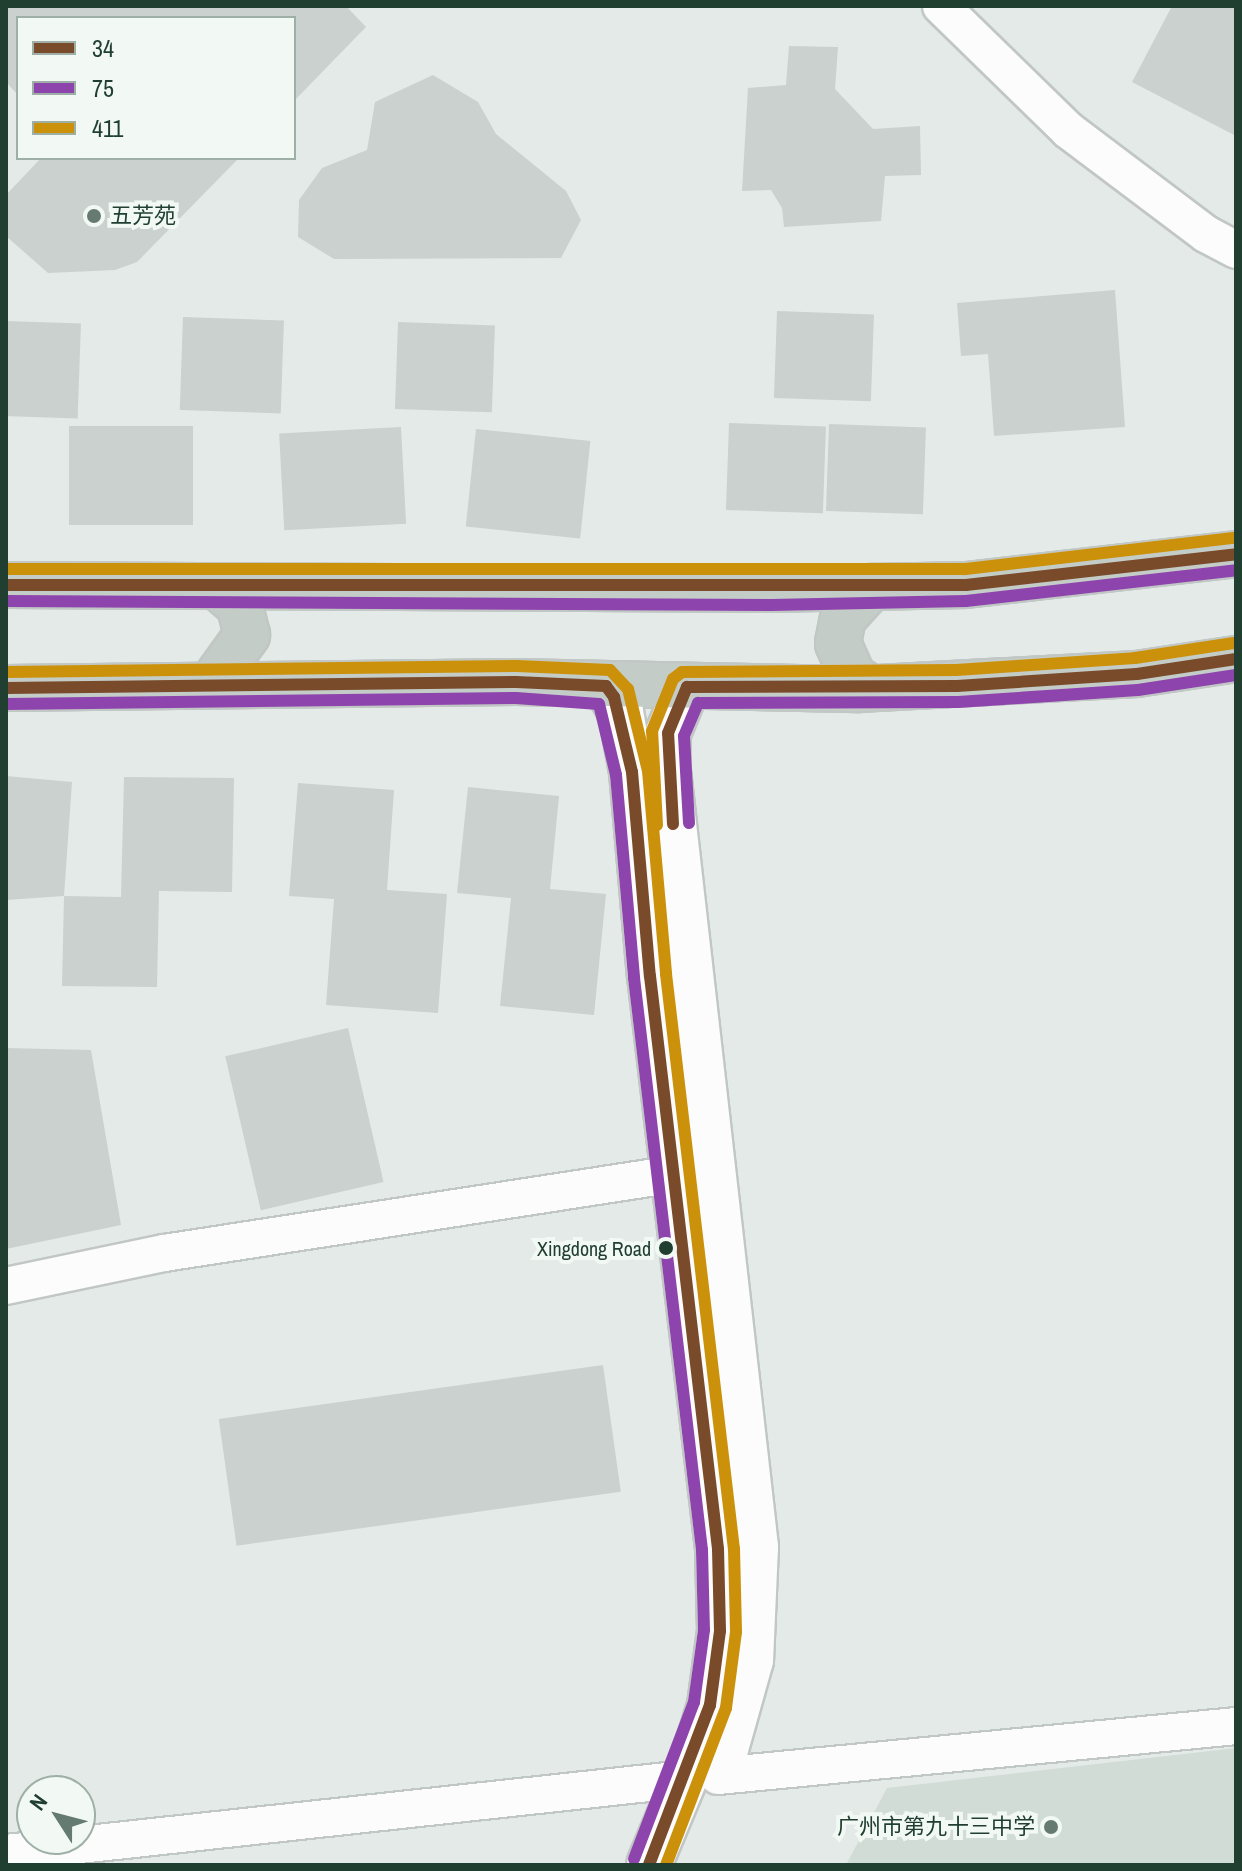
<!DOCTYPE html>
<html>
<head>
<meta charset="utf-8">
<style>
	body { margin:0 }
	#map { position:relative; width:1242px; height:1871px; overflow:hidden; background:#e4eae7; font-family:"Archivo Narrow","Noto Sans SC",sans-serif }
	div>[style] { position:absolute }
	.built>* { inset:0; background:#d1dcd6 }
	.building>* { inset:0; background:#cbd1ce; transform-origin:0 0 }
	.roads { filter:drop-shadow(2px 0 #c1c7c4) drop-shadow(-2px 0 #c1c7c4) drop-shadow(0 2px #c1c7c4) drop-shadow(0 -2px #c1c7c4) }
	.minor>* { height:36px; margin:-18px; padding:0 18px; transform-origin:18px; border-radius:18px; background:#fbfcfb }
	.tertiary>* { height:44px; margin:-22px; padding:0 22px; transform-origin:22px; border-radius:22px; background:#fbfcfb }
	.trunk>* { height:44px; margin:-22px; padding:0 22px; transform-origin:22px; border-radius:22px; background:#c4ccc8 }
	.bus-1>* { height:12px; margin:-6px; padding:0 6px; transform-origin:6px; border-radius:6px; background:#7a4b2a }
	.bus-2>* { height:12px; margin:-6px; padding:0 6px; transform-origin:6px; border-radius:6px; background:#8e44ad }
	.bus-3>* { height:12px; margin:-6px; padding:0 6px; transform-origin:6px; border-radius:6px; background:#cc910a }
	.dots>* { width:22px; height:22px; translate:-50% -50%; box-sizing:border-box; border:4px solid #f2f9f4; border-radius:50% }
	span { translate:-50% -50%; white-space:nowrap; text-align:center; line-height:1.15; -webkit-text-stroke:8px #f2f9f4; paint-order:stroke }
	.bus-label { font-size:20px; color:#203f31 }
	.right { translate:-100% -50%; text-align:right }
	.poi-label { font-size:22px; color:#203f31 }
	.left { translate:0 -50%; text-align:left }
	.frame { position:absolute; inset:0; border:8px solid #203f31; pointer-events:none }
	.legend { position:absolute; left:16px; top:16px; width:280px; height:144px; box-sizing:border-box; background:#f2f9f4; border:2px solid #9eafa6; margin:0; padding:10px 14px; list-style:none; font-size:24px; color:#203f31 }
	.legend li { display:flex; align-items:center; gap:16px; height:40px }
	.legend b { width:40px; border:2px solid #9eafa6 }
	.north { position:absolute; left:16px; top:1775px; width:80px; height:80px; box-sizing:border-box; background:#f2f9f4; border:2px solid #9eafa6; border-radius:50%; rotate:306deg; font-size:22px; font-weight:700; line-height:32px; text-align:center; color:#203f31 }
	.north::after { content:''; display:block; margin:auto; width:28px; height:36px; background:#657b71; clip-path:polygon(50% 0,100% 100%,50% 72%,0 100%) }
</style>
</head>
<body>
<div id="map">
	<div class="built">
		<div style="clip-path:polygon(1236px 1748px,1236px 1865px,846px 1865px,887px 1788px)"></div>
	</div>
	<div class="building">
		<div style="clip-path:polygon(6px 6px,346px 6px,366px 27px,294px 101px,294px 18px,18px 18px,18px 95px,6px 82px)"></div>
		<div style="clip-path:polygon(1172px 6px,1236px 6px,1236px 136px,1132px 82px)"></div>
		<div style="clip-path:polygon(789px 46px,838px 47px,835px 89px,873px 129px,920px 126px,921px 175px,885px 176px,881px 221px,784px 227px,782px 208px,771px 190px,742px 191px,748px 88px,786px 85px)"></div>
		<div style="clip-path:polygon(433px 75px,478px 102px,496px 134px,566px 191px,581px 220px,561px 258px,334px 259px,298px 237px,299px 200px,322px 168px,367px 150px,375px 102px)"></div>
		<div style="clip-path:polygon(41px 158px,239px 158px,137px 262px,115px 270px,48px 273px,6px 236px,6px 195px)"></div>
		<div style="clip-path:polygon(1115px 290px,1125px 427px,994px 436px,988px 354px,961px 356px,957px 303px)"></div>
		<div style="left:777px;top:311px;width:97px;height:87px;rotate:2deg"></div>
		<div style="left:183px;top:317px;width:101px;height:93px;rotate:2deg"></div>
		<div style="left:6px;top:321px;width:75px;height:95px;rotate:2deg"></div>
		<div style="left:398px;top:322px;width:97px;height:87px;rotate:2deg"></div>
		<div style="left:729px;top:423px;width:97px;height:87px;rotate:2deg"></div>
		<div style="left:829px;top:424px;width:97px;height:87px;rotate:2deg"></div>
		<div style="left:193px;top:426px;width:99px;height:124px;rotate:90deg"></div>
		<div style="left:401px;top:427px;width:97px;height:122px;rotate:87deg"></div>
		<div style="left:476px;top:429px;width:115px;height:98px;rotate:6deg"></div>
		<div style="clip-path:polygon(6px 776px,72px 782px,64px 896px,121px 897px,124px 777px,234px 778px,232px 892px,159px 891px,157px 987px,62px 986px,64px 896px,6px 900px)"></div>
		<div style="clip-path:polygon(298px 783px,394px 790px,387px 890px,447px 894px,438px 1013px,326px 1005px,334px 899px,289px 896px)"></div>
		<div style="clip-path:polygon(468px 787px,559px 796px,550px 889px,606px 894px,594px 1015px,500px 1006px,511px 898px,457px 893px)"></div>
		<div style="left:348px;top:1028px;width:158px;height:126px;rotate:77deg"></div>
		<div style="clip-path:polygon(6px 1048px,91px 1050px,121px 1225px,6px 1249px)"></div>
		<div style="left:603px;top:1365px;width:128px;height:388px;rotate:82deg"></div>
	</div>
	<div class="roads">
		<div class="minor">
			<div style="left:941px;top:6px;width:177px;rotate:44.3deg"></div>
			<div style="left:1068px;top:130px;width:173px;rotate:37deg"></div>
			<div style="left:1206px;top:234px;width:34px;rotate:28deg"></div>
			<div style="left:6px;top:1286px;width:161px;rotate:-11.8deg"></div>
			<div style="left:164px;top:1253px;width:517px;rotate:-8.79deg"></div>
			<div style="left:718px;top:1776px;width:520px;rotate:-5.51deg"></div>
			<div style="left:6px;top:1853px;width:683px;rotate:-6.22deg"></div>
		</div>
		<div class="tertiary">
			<div style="left:606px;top:686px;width:30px;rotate:60deg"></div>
			<div style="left:621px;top:712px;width:61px;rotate:79.6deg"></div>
			<div style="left:632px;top:772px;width:205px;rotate:85deg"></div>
			<div style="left:650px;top:976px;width:577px;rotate:83.23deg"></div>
			<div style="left:718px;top:1549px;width:82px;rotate:88.6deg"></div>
			<div style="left:720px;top:1631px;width:75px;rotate:97.7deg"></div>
			<div style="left:710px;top:1705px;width:49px;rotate:106.6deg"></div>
			<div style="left:696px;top:1752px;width:122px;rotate:112.6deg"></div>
			<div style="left:687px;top:687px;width:50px;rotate:112.4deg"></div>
			<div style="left:668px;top:733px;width:38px;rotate:90deg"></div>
			<div style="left:668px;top:771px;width:781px;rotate:83.53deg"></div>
			<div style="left:756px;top:1547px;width:113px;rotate:92.5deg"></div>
			<div style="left:751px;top:1660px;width:107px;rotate:105.7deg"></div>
		</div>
		<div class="trunk">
			<div style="left:6px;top:585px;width:765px;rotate:0.3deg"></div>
			<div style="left:771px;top:589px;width:195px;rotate:-1.2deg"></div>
			<div style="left:966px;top:585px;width:272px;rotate:-6.5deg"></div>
			<div style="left:211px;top:685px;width:62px;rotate:-54.2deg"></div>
			<div style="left:247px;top:635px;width:30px;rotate:-104deg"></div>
			<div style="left:240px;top:606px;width:29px;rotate:-139deg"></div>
			<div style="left:6px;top:688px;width:510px;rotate:-0.67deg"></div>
			<div style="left:516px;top:682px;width:343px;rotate:1.2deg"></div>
			<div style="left:859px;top:689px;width:278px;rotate:-3.1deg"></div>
			<div style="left:1137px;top:674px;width:100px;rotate:-8.6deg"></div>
			<div style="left:870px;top:688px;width:20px;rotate:-147deg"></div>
			<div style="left:853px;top:677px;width:37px;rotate:-114deg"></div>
			<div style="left:838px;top:643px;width:25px;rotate:-79deg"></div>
			<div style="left:843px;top:618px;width:42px;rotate:-47.9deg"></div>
		</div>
	</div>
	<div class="bus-1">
		<div style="left:6px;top:585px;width:960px"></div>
		<div style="left:966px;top:585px;width:272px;rotate:-6.5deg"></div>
		<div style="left:6px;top:688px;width:510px;rotate:-0.67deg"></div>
		<div style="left:516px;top:682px;width:90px;rotate:2.5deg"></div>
		<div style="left:606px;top:686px;width:14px;rotate:54deg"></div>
		<div style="left:614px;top:697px;width:77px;rotate:76.5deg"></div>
		<div style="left:632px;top:772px;width:205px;rotate:85deg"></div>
		<div style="left:650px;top:976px;width:577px;rotate:83.23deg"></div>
		<div style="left:718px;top:1549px;width:82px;rotate:88.6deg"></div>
		<div style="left:720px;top:1631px;width:75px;rotate:97.7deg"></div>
		<div style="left:710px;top:1705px;width:171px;rotate:110.9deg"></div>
		<div style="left:673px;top:824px;width:91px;rotate:-93.1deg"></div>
		<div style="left:668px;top:733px;width:50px;rotate:-67.6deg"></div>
		<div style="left:687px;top:687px;width:270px;rotate:-0.2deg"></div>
		<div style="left:957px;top:686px;width:180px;rotate:-3.8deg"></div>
		<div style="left:1137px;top:674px;width:100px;rotate:-8.6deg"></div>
	</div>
	<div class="bus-2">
		<div style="left:6px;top:601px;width:765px;rotate:0.3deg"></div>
		<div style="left:771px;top:605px;width:195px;rotate:-1.2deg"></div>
		<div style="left:966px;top:601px;width:272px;rotate:-6.5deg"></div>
		<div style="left:6px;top:704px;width:510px;rotate:-0.67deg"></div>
		<div style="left:516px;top:698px;width:83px;rotate:4.1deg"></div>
		<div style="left:599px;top:704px;width:73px;rotate:76.5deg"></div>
		<div style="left:616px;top:775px;width:204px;rotate:84.9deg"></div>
		<div style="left:634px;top:978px;width:576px;rotate:83.22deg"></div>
		<div style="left:702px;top:1550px;width:80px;rotate:88.6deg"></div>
		<div style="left:704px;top:1630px;width:73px;rotate:97.9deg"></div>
		<div style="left:694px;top:1702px;width:168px;rotate:110.9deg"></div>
		<div style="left:689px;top:823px;width:87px;rotate:-93.3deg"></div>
		<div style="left:684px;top:736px;width:36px;rotate:-67deg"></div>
		<div style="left:698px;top:703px;width:260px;rotate:-0.2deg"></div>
		<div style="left:958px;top:702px;width:180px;rotate:-3.8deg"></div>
		<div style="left:1138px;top:690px;width:99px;rotate:-8.7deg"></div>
	</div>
	<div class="bus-3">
		<div style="left:6px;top:569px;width:959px"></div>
		<div style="left:965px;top:569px;width:271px;rotate:-6.6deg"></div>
		<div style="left:6px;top:672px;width:511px;rotate:-0.67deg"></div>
		<div style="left:517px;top:666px;width:93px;rotate:2.5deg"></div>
		<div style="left:610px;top:670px;width:26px;rotate:47deg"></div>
		<div style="left:628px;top:689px;width:84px;rotate:76.3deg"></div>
		<div style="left:648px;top:771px;width:204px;rotate:84.9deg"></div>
		<div style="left:666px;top:974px;width:579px;rotate:83.26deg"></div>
		<div style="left:734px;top:1549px;width:83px;rotate:88.6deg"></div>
		<div style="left:736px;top:1632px;width:77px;rotate:97.5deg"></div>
		<div style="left:726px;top:1708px;width:168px;rotate:110.9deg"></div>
		<div style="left:657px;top:825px;width:94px;rotate:-93deg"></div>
		<div style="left:652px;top:731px;width:56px;rotate:-68deg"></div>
		<div style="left:673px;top:679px;width:11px;rotate:-38deg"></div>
		<div style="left:682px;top:672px;width:274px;rotate:-0.4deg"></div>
		<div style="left:956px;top:670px;width:179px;rotate:-3.8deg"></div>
		<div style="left:1135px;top:658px;width:100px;rotate:-8.6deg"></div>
	</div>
	<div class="dots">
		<div style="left:94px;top:216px;background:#657b71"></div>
		<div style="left:666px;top:1248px;background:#203f31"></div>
		<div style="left:1051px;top:1827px;background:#657b71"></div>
	</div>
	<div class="bus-label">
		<span class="right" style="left:651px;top:1248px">Xingdong Road</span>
	</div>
	<div class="poi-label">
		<span class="left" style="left:110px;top:216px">五芳苑</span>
		<span class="right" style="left:1035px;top:1827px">广州市第九十三中学</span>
	</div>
	<div class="frame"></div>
	<ul class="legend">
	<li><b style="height:10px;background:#7a4b2a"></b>34</li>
	<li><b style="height:10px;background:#8e44ad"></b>75</li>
	<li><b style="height:10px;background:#cc910a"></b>411</li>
	</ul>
	<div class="north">N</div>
</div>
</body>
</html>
